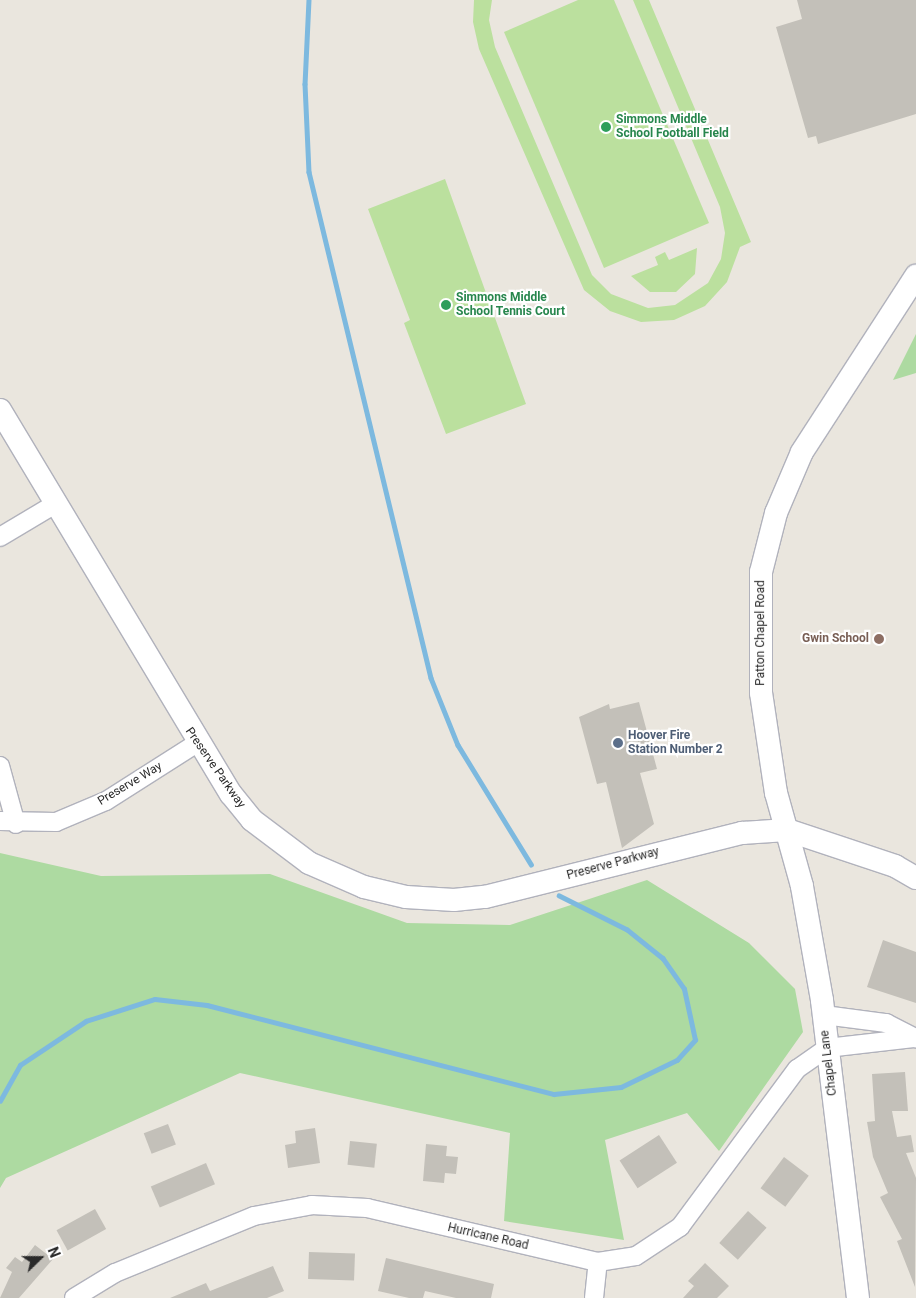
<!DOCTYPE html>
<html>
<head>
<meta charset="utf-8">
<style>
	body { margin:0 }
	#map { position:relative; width:916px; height:1298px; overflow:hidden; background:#eae6de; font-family:Roboto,sans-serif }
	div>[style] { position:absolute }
	.green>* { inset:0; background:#addaa1 }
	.pitch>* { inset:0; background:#bbe09e }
	.stream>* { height:4.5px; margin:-2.25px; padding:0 2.25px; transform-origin:2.25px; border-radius:2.25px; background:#7db9df }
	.building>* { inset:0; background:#c3c0b9; transform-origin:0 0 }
	.roads { filter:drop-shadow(1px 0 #b1b2bc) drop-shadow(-1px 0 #b1b2bc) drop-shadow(0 1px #b1b2bc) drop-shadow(0 -1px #b1b2bc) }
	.minor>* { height:18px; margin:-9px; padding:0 9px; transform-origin:9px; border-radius:9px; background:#fff }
	.tertiary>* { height:22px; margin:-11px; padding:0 11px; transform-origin:11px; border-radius:11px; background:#fff }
	.dots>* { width:14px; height:14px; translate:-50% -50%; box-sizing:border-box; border:2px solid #fff; border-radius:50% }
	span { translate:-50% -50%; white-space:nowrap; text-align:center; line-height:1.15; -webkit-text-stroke:4.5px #fff; paint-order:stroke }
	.leisure-label { font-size:12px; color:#27864d; font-weight:700 }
	.left { translate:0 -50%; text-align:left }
	.street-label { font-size:12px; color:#2a2a2a }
	.education-label { font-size:12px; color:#785e54; font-weight:700 }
	.right { translate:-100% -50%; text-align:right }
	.service-label { font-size:12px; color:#4e5e75; font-weight:700 }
	.north { position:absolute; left:15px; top:1233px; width:50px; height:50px; -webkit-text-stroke:4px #fff; paint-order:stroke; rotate:68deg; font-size:14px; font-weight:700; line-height:20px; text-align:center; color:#2a2a2a }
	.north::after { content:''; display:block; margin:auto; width:18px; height:22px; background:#2a2a2a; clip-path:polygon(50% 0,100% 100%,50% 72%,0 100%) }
</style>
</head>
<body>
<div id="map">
	<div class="green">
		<div style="clip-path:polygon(916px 334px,916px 373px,893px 380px)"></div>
		<div style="clip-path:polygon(0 853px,101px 876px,270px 874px,407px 923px,510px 925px,647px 880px,749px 943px,795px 989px,803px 1032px,719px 1151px,687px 1113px,605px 1140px,624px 1240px,504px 1221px,510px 1133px,240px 1073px,6px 1178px,0 1188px)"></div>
	</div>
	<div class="pitch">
		<div style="clip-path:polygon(474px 0,492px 0,489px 20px,495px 47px,592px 275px,611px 294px,648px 308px,675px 305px,708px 283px,721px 259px,725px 233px,720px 207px,633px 0,649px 0,751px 242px,740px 247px,727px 282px,705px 306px,674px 320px,641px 322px,610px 311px,584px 290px,479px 49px,473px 22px)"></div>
		<div style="clip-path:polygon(578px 0,614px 0,709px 223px,604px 268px,504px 32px)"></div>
		<div style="clip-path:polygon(445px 179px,526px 404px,446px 434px,404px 323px,410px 320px,368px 209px)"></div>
		<div style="clip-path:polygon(697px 248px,695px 274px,676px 292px,650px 292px,631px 276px,658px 265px,655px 257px,665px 252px,669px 260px)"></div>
	</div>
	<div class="stream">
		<div style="left:309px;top:0;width:84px;rotate:92.7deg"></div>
		<div style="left:305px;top:84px;width:88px;rotate:87.4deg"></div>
		<div style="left:309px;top:172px;width:520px;rotate:76.44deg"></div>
		<div style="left:431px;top:678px;width:72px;rotate:68.1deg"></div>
		<div style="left:458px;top:745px;width:140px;rotate:58.5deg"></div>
		<div style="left:0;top:1101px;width:41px;rotate:-60.9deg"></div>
		<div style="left:20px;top:1065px;width:79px;rotate:-33.7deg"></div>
		<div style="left:86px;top:1021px;width:72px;rotate:-17.7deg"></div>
		<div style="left:155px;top:999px;width:52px;rotate:6.6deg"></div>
		<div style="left:207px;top:1005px;width:358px;rotate:14.4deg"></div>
		<div style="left:554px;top:1094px;width:67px;rotate:-6deg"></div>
		<div style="left:621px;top:1087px;width:62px;rotate:-25.7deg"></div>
		<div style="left:677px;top:1060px;width:27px;rotate:-48deg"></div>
		<div style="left:695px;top:1040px;width:52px;rotate:-102.2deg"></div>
		<div style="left:684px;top:989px;width:37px;rotate:-125deg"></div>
		<div style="left:663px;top:959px;width:46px;rotate:-141.1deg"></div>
		<div style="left:627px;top:930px;width:76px;rotate:-153.4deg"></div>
	</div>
	<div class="building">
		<div style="clip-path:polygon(797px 0,916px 0,916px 114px,818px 144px,816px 136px,808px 138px,776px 27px,802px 19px)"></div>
		<div style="clip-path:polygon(639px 702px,657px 769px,640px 773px,654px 824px,622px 848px,606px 782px,597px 784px,579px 717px,609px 704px,610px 709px)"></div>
		<div style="clip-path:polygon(883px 940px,916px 952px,916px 1003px,867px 987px)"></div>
		<div style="clip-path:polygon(905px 1072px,908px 1111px,892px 1111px,897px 1137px,911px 1135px,914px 1152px,906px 1153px,916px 1178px,915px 1287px,897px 1241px,902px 1239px,880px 1197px,888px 1193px,873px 1157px,867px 1122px,875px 1121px,872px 1074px)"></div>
		<div style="left:168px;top:1124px;width:22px;height:26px;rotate:69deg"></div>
		<div style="clip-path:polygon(315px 1128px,320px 1163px,288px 1168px,285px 1145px,296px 1143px,295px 1131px)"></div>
		<div style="left:659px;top:1135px;width:33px;height:47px;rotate:57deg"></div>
		<div style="left:350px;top:1141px;width:27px;height:24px;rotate:6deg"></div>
		<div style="clip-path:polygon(426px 1144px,447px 1146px,446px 1156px,458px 1157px,456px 1174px,445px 1173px,444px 1183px,423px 1181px)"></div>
		<div style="left:784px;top:1157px;width:31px;height:39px;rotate:37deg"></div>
		<div style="left:206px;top:1163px;width:23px;height:60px;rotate:67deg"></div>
		<div style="left:95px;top:1209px;width:23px;height:44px;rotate:61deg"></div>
		<div style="left:748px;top:1211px;width:25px;height:43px;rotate:42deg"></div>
		<div style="clip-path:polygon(35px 1245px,53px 1259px,19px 1298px,0 1298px,12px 1272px,6px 1268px,15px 1257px,22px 1262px)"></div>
		<div style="left:309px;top:1252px;width:46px;height:27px;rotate:2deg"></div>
		<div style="clip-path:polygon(386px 1258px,494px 1284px,491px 1298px,456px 1298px,425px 1291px,423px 1298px,409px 1298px,378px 1291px)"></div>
		<div style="clip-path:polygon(705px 1263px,729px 1286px,717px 1298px,683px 1298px,694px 1286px,688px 1281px)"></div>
		<div style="clip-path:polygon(273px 1266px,284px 1291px,267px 1298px,170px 1298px,206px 1283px,210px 1291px)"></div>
	</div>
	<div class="roads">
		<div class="minor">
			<div style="left:0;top:537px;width:66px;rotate:-30.8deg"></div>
			<div style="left:0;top:766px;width:60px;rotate:74.6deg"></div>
			<div style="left:0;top:821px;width:56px;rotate:1deg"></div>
			<div style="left:56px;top:822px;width:54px;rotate:-22.8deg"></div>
			<div style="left:106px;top:801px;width:108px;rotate:-32.5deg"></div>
			<div style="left:824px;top:1015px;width:63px;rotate:7.4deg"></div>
			<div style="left:886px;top:1023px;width:34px;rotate:27deg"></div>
			<div style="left:74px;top:1298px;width:48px;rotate:-31.4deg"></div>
			<div style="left:115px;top:1273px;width:150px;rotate:-22.3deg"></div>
			<div style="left:254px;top:1216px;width:59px;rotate:-10.7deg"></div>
			<div style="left:312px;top:1205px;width:55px;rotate:3.1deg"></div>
			<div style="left:367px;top:1208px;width:237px;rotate:13.2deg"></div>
			<div style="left:598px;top:1262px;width:38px;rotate:-9deg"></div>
			<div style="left:636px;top:1256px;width:53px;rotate:-33.4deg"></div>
			<div style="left:680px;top:1227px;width:197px;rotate:-53.5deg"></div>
			<div style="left:797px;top:1069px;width:37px;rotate:-35deg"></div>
			<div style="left:827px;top:1048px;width:89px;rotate:-6.5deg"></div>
			<div style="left:594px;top:1298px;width:36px;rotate:-84deg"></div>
		</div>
		<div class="tertiary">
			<div style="left:0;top:410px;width:448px;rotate:59deg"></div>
			<div style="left:231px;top:794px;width:33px;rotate:51deg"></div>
			<div style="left:252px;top:820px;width:71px;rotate:37deg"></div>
			<div style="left:309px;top:863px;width:60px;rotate:23.6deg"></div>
			<div style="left:364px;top:887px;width:43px;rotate:13.4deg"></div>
			<div style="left:406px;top:897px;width:48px;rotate:3.6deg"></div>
			<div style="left:454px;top:900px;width:31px;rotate:-6deg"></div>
			<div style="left:485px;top:897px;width:265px;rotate:-14deg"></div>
			<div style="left:742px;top:833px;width:45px;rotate:-3.8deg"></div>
			<div style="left:787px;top:830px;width:114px;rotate:18.4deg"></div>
			<div style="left:895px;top:866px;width:24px;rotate:30deg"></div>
			<div style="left:858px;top:1298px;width:300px;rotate:-96.9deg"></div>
			<div style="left:822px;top:1000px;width:116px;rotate:-100deg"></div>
			<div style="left:802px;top:886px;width:97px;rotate:-105.6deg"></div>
			<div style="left:776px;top:793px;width:101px;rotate:-98.5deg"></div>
			<div style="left:761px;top:693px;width:121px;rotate:-90deg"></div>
			<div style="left:761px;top:572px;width:61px;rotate:-75.7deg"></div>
			<div style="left:776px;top:513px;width:66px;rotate:-66.9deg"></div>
			<div style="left:802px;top:452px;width:210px;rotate:-57.1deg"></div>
		</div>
	</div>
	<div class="dots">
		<div style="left:606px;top:127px;background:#2e9e5b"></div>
		<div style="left:446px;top:305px;background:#2e9e5b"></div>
		<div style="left:879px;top:639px;background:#8d6e63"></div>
		<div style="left:618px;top:743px;background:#5c6f8a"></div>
	</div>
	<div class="leisure-label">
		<span class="left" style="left:616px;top:127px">Simmons Middle<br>School Football Field</span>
		<span class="left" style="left:456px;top:305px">Simmons Middle<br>School Tennis Court</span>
	</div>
	<div class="street-label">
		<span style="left:761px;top:633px;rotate:-90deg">Patton Chapel Road</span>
		<span style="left:215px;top:768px;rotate:55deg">Preserve Parkway</span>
		<span style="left:130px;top:784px;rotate:-31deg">Preserve Way</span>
		<span style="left:613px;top:864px;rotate:-15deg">Preserve Parkway</span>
		<span style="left:829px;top:1063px;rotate:-97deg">Chapel Lane</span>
		<span style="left:488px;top:1237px;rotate:13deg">Hurricane Road</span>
	</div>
	<div class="education-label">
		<span class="right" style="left:869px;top:639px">Gwin School</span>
	</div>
	<div class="service-label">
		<span class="left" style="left:628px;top:743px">Hoover Fire<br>Station Number 2</span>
	</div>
	<div class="north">N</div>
</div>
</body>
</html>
